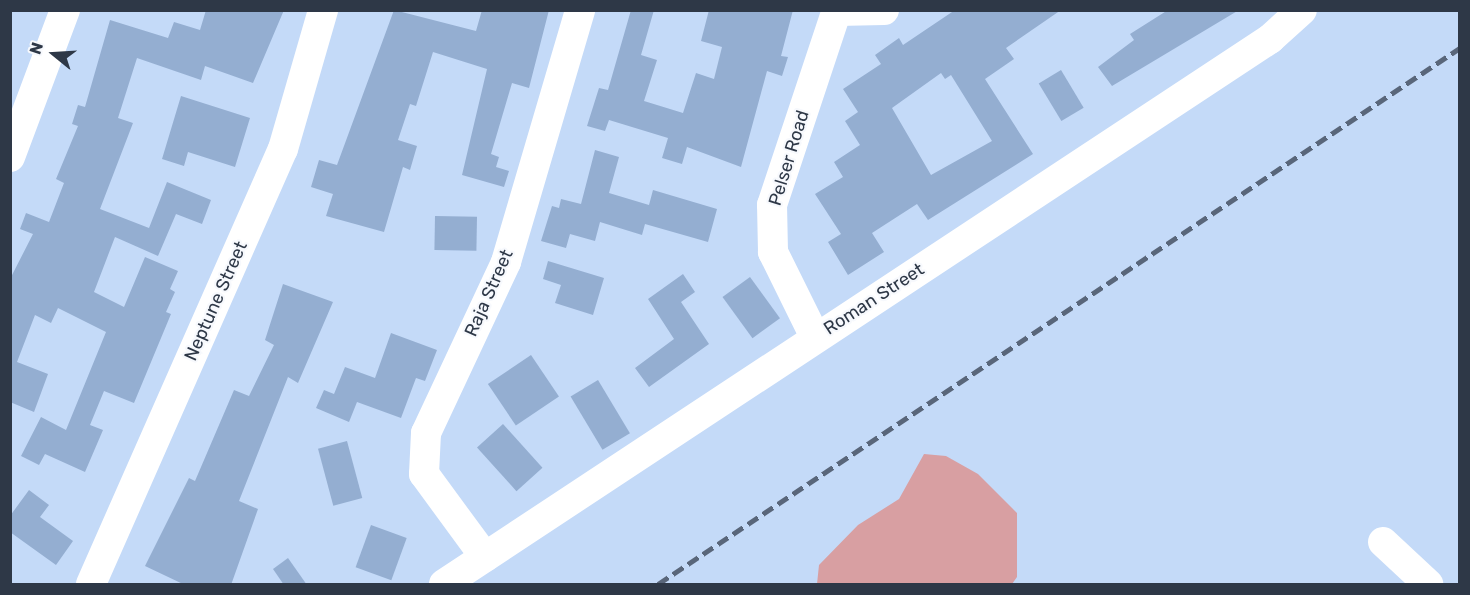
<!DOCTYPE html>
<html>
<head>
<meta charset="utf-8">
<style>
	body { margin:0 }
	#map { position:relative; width:1470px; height:595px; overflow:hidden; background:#c4daf8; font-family:Rubik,sans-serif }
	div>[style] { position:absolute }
	.green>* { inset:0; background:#d89fa2 }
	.building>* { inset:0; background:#94aed1; transform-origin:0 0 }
	.minor>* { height:30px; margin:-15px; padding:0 15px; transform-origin:15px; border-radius:15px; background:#fff }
	.rail>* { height:4.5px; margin-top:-2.25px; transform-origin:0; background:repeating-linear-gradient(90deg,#59667a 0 12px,transparent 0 18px) }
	span { translate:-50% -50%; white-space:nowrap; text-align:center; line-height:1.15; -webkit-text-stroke:4.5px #f7f9fd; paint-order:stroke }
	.street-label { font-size:18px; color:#2e3847 }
	.frame { position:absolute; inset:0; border:12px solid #2e3847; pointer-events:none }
	.north { position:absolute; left:24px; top:24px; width:60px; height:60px; -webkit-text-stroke:4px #f7f9fd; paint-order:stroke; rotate:288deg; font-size:16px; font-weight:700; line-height:24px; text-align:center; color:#2e3847 }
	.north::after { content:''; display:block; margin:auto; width:21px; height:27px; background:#2e3847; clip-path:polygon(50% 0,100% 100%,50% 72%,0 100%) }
</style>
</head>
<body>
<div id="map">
	<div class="green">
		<div style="clip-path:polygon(924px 454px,946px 456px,978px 474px,1017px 513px,1017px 577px,1012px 584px,817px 584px,819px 565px,858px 525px,899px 499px)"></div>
	</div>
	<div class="building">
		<div style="clip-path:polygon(206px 10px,284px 10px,253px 83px,205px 66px,201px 80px,137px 58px,118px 118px,133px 123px,100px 209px,149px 228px,167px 182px,211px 200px,202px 224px,176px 214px,158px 256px,115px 237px,94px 292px,124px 307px,145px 257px,178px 271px,170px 289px,175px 292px,166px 312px,171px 314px,134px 403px,104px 391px,90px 425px,103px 430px,85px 472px,45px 454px,39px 465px,21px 456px,41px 417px,66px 430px,106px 332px,58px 308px,51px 323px,35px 315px,17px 362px,48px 374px,34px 412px,10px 402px,10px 279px,33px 234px,20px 229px,26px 213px,49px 222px,64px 183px,56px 179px,78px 126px,72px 124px,78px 105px,85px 107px,110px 20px,168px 38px,174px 22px,200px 30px)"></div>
		<div style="clip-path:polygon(394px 10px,476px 31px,482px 10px,549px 10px,529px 88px,512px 83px,491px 154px,499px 157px,496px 167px,509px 171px,504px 187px,462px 175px,487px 69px,433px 52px,416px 106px,410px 104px,398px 140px,417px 146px,410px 170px,403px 167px,384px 232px,326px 216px,333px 194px,311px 187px,319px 160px,337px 165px)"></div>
		<div style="clip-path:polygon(631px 10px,654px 10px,641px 55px,657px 60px,644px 101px,683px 113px,696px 73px,714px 79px,722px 47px,701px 41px,709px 10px,793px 10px,781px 56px,788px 57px,782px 76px,767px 71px,741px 167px,687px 147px,682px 164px,662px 158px,668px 138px,609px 120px,605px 131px,587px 126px,599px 88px,608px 90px)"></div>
		<div style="clip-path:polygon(evenodd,955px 10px,1061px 10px,1006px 48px,1014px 59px,985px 79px,1033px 154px,928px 220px,917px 204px,872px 233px,884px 252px,848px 275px,828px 242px,841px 234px,815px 194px,843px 177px,834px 162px,860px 145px,845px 121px,858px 112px,843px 89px,881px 64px,875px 55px,899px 38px,903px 45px,955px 10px,941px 73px,945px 79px,951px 75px,992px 141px,931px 175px,892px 108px,941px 73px)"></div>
		<div style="clip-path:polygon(1168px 10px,1239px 10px,1112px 86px,1098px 67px,1134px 40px,1130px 34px)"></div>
		<div style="left:1061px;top:70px;width:44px;height:26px;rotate:59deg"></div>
		<div style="clip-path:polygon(181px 96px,250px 118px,235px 167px,188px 152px,184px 166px,162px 159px)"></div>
		<div style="clip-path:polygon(595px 150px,619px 157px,609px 193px,649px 205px,653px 190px,717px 209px,708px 242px,645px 224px,642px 235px,600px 222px,595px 241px,570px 234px,566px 248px,541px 241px,552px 206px,559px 208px,561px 199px,581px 204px)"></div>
		<div style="left:435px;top:216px;width:42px;height:34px;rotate:1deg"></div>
		<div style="clip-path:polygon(548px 261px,604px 278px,593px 315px,555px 303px,561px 285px,543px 279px)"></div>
		<div style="clip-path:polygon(683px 274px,695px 292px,681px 302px,709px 344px,649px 387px,635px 368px,674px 339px,648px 299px)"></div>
		<div style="left:750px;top:277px;width:51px;height:34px;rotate:54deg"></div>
		<div style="clip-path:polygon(283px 284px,333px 302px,298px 383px,288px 377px,239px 501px,258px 509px,231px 585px,185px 585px,145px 566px,189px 478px,195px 481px,234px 390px,249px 396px,274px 345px,265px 340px)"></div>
		<div style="clip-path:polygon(391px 333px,437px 350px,425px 381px,416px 378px,401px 418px,357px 402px,349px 422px,316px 408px,324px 390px,334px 394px,345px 367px,375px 378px)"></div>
		<div style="left:531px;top:355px;width:50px;height:52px;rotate:56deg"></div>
		<div style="left:598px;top:380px;width:62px;height:32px;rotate:59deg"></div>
		<div style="left:503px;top:424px;width:59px;height:35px;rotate:48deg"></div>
		<div style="left:347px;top:441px;width:59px;height:30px;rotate:75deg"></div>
		<div style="clip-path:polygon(29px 490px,49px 505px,40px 517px,73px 541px,56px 565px,10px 532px,10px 516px)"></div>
		<div style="left:371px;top:525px;width:38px;height:45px;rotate:20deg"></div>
		<div style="clip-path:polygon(288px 558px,307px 585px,284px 585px,273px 569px)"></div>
	</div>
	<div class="minor">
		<div style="left:837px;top:11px;width:47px;rotate:-1.2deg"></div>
		<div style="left:10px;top:157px;width:157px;rotate:-69.5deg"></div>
		<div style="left:815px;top:337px;width:95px;rotate:-116.3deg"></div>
		<div style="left:773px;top:252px;width:47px;rotate:-91.2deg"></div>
		<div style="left:772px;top:205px;width:206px;rotate:-71.6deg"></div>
		<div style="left:1383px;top:542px;width:62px;rotate:43deg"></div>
		<div style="left:485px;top:557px;width:103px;rotate:-126.3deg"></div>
		<div style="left:424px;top:474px;width:41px;rotate:-87.2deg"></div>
		<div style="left:426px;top:433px;width:189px;rotate:-64.9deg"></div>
		<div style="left:506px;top:262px;width:263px;rotate:-73.6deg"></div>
		<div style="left:91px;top:584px;width:475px;rotate:-66.2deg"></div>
		<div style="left:283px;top:149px;width:145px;rotate:-73.9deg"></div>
		<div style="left:444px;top:584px;width:990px;rotate:-33.42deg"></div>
		<div style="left:1270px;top:39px;width:43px;rotate:-42.2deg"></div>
	</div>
	<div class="rail">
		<div style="left:658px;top:584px;width:965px;rotate:-33.76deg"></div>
	</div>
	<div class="street-label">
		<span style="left:789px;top:158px;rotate:-73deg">Pelser Road</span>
		<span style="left:489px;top:293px;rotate:-66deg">Raja Street</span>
		<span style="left:874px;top:299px;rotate:-33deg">Roman Street</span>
		<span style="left:216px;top:301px;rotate:-66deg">Neptune Street</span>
	</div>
	<div class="frame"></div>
	<div class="north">N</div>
</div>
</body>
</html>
